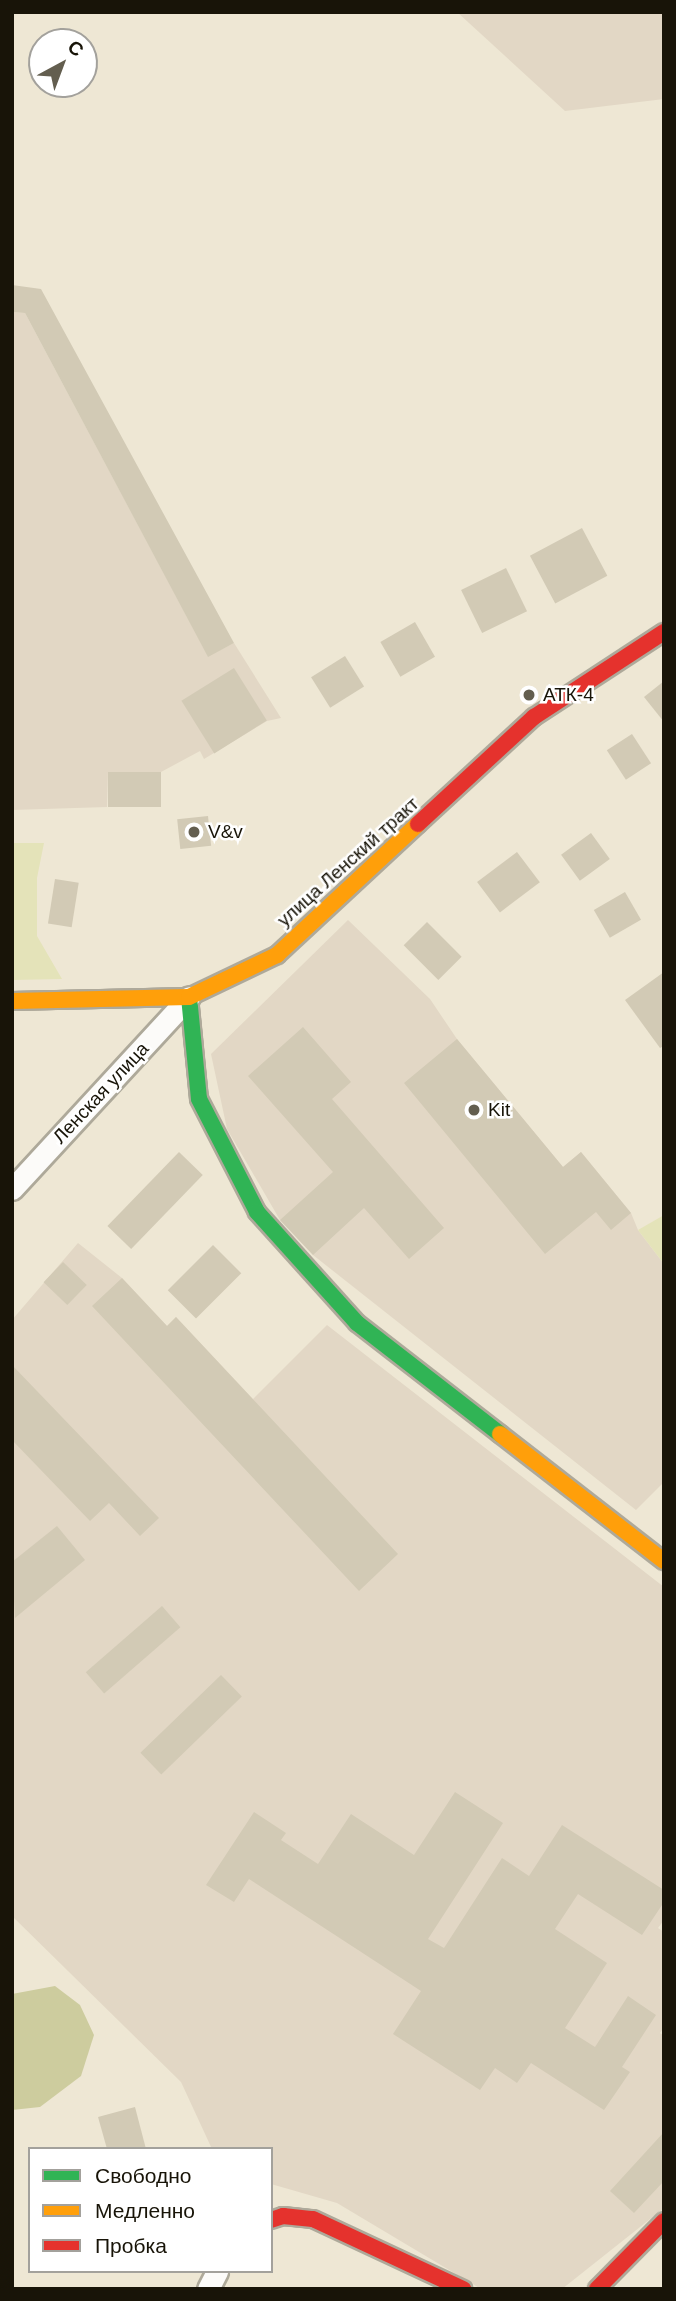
<!DOCTYPE html>
<html>
<head>
<meta charset="utf-8">
<style>
	body { margin:0 }
	#map { position:relative; width:676px; height:2301px; overflow:hidden; background:#eee7d4; font-family:Arial,sans-serif }
	div>[style] { position:absolute }
	.industrial>* { inset:0; background:#e2d7c5 }
	.green>* { inset:0; background:#e4e3b9 }
	.forest>* { inset:0; background:#cdcc9e }
	.building>* { inset:0; background:#d2cab5; transform-origin:0 0 }
	.roads { filter:drop-shadow(2px 0 #aea99a) drop-shadow(-2px 0 #aea99a) drop-shadow(0 2px #aea99a) drop-shadow(0 -2px #aea99a) }
	.street>* { height:21px; margin:-10.5px; padding:0 10.5px; transform-origin:10.5px; border-radius:10.5px; background:#fcfbf9 }
	.fast>* { height:16px; margin:-8px; padding:0 8px; transform-origin:8px; border-radius:8px; background:#30b455 }
	.slow>* { height:16px; margin:-8px; padding:0 8px; transform-origin:8px; border-radius:8px; background:#ff9f0a }
	.jam>* { height:16px; margin:-8px; padding:0 8px; transform-origin:8px; border-radius:8px; background:#e5322d }
	.dots>* { width:19px; height:19px; translate:-50% -50%; box-sizing:border-box; border:4px solid #fff; border-radius:50% }
	span { translate:-50% -50%; white-space:nowrap; text-align:center; line-height:1.15; -webkit-text-stroke:5px #fff; paint-order:stroke }
	.poi-label { font-size:19px; color:#181408 }
	.left { translate:0 -50%; text-align:left }
	.street-label { font-size:19px; color:#181408 }
	.frame { position:absolute; inset:0; border:14px solid #181408; pointer-events:none }
	.legend { position:absolute; left:28px; top:2147px; width:245px; height:126px; box-sizing:border-box; background:#fff; border:2px solid #a3a19c; margin:0; padding:9px 12px; list-style:none; font-size:21px; color:#181408 }
	.legend li { display:flex; align-items:center; gap:14px; height:35px }
	.legend b { width:35px; border:2px solid #a3a19c }
	.north { position:absolute; left:28px; top:28px; width:70px; height:70px; box-sizing:border-box; background:#fff; border:2px solid #a3a19c; border-radius:50%; rotate:41deg; font-size:19px; font-weight:700; line-height:28px; text-align:center; color:#181408 }
	.north::after { content:''; display:block; margin:auto; width:24px; height:32px; background:#635e4f; clip-path:polygon(50% 0,100% 100%,50% 72%,0 100%) }
</style>
</head>
<body>
<div id="map">
	<div class="industrial">
		<div style="clip-path:polygon(457px 12px,664px 12px,664px 99px,565px 111px)"></div>
		<div style="clip-path:polygon(12px 312px,25px 313px,208px 656px,234px 643px,281px 718px,267px 721px,204px 759px,200px 751px,161px 772px,108px 772px,107px 807px,12px 810px)"></div>
		<div style="clip-path:polygon(348px 920px,430px 999px,457px 1039px,563px 1167px,581px 1152px,631px 1213px,638px 1230px,664px 1264px,664px 1482px,636px 1510px,313px 1255px,280px 1220px,227px 1129px,211px 1054px)"></div>
		<div style="clip-path:polygon(78px 1243px,122px 1278px,167px 1326px,176px 1317px,253px 1399px,327px 1325px,664px 1587px,664px 1920px,658px 1928px,664px 1932px,664px 2027px,660px 2033px,664px 2036px,664px 2208px,562px 2289px,481px 2289px,337px 2203px,271px 2184px,271px 2149px,212px 2149px,181px 2082px,12px 1916px,12px 1320px)"></div>
	</div>
	<div class="green">
		<div style="clip-path:polygon(12px 843px,44px 843px,37px 878px,37px 936px,62px 979px,12px 980px)"></div>
		<div style="clip-path:polygon(664px 1215px,664px 1264px,638px 1230px)"></div>
	</div>
	<div class="forest">
		<div style="clip-path:polygon(55px 1986px,80px 2005px,94px 2035px,81px 2076px,40px 2107px,12px 2110px,12px 1994px)"></div>
	</div>
	<div class="building">
		<div style="clip-path:polygon(12px 285px,41px 289px,234px 643px,208px 657px,25px 313px,12px 312px)"></div>
		<div style="left:582px;top:528px;width:54px;height:59px;rotate:62deg"></div>
		<div style="left:506px;top:568px;width:48px;height:50px;rotate:64deg"></div>
		<div style="left:415px;top:622px;width:40px;height:40px;rotate:60deg"></div>
		<div style="left:345px;top:656px;width:36px;height:40px;rotate:58deg"></div>
		<div style="left:234px;top:668px;width:62px;height:62px;rotate:58deg"></div>
		<div style="clip-path:polygon(664px 681px,664px 722px,644px 697px)"></div>
		<div style="left:632px;top:734px;width:35px;height:30px;rotate:57deg"></div>
		<div style="left:108px;top:772px;width:53px;height:35px"></div>
		<div style="left:208px;top:816px;width:30px;height:31px;rotate:84deg"></div>
		<div style="left:591px;top:833px;width:32px;height:37px;rotate:54deg"></div>
		<div style="left:517px;top:852px;width:38px;height:50px;rotate:53deg"></div>
		<div style="left:55px;top:879px;width:24px;height:45px;rotate:9deg"></div>
		<div style="left:625px;top:892px;width:32px;height:36px;rotate:60deg"></div>
		<div style="left:427px;top:922px;width:49px;height:33px;rotate:45deg"></div>
		<div style="clip-path:polygon(664px 972px,664px 1046px,660px 1048px,625px 1000px)"></div>
		<div style="clip-path:polygon(303px 1027px,351px 1082px,332px 1099px,444px 1228px,409px 1259px,364px 1208px,313px 1255px,280px 1220px,333px 1172px,248px 1076px)"></div>
		<div style="clip-path:polygon(457px 1039px,563px 1167px,581px 1152px,631px 1213px,611px 1230px,596px 1212px,545px 1254px,404px 1083px)"></div>
		<div style="left:179px;top:1152px;width:33px;height:103px;rotate:44deg"></div>
		<div style="left:213px;top:1245px;width:40px;height:64px;rotate:45deg"></div>
		<div style="left:63px;top:1262px;width:33px;height:28px;rotate:44deg"></div>
		<div style="clip-path:polygon(122px 1278px,167px 1326px,176px 1317px,398px 1554px,359px 1591px,92px 1306px)"></div>
		<div style="clip-path:polygon(12px 1365px,159px 1518px,140px 1536px,109px 1503px,90px 1521px,12px 1440px)"></div>
		<div style="clip-path:polygon(57px 1526px,85px 1560px,15px 1618px,12px 1562px)"></div>
		<div style="left:162px;top:1606px;width:28px;height:101px;rotate:49deg"></div>
		<div style="left:221px;top:1675px;width:30px;height:112px;rotate:46deg"></div>
		<div style="clip-path:polygon(455px 1792px,503px 1823px,428px 1939px,444px 1948px,502px 1858px,529px 1876px,562px 1825px,664px 1890px,664px 1902px,642px 1935px,578px 1894px,555px 1929px,607px 1963px,565px 2028px,595px 2047px,628px 1996px,656px 2015px,622px 2067px,630px 2072px,604px 2110px,531px 2063px,517px 2083px,495px 2068px,480px 2090px,393px 2034px,421px 1991px,249px 1879px,234px 1902px,206px 1885px,254px 1812px,286px 1833px,281px 1840px,318px 1864px,351px 1814px,414px 1855px)"></div>
		<div style="clip-path:polygon(135px 2107px,146px 2149px,107px 2149px,98px 2117px)"></div>
		<div style="clip-path:polygon(664px 2132px,664px 2181px,634px 2213px,610px 2191px)"></div>
	</div>
	<div class="roads">
		<div class="street">
			<div style="left:12px;top:1189px;width:261px;rotate:-47.3deg"></div>
			<div style="left:208px;top:2289px;width:20px;rotate:-63deg"></div>
		</div>
		<div class="fast">
			<div style="left:189px;top:997px;width:102px;rotate:84.4deg"></div>
			<div style="left:199px;top:1099px;width:127px;rotate:62.8deg"></div>
			<div style="left:257px;top:1212px;width:149px;rotate:48deg"></div>
			<div style="left:357px;top:1323px;width:181px;rotate:37.8deg"></div>
		</div>
		<div class="slow">
			<div style="left:12px;top:1001px;width:177px;rotate:-1.3deg"></div>
			<div style="left:189px;top:997px;width:98px;rotate:-25.5deg"></div>
			<div style="left:277px;top:955px;width:192px;rotate:-42.9deg"></div>
			<div style="left:500px;top:1434px;width:207px;rotate:37.8deg"></div>
		</div>
		<div class="jam">
			<div style="left:418px;top:824px;width:158px;rotate:-42.7deg"></div>
			<div style="left:534px;top:717px;width:155px;rotate:-33.2deg"></div>
			<div style="left:271px;top:2220px;width:13px;rotate:-18deg"></div>
			<div style="left:283px;top:2216px;width:30px;rotate:6deg"></div>
			<div style="left:313px;top:2219px;width:166px;rotate:25deg"></div>
			<div style="left:597px;top:2289px;width:95px;rotate:-45.4deg"></div>
		</div>
	</div>
	<div class="dots">
		<div style="left:529px;top:695px;background:#635e4f"></div>
		<div style="left:194px;top:832px;background:#635e4f"></div>
		<div style="left:474px;top:1110px;background:#635e4f"></div>
	</div>
	<div class="poi-label">
		<span class="left" style="left:543px;top:695px">АТК-4</span>
		<span class="left" style="left:208px;top:832px">V&amp;v</span>
		<span class="left" style="left:488px;top:1110px">Kit</span>
	</div>
	<div class="street-label">
		<span style="left:348px;top:862px;rotate:-42deg">улица Ленский тракт</span>
		<span style="left:101px;top:1093px;rotate:-47deg">Ленская улица</span>
	</div>
	<div class="frame"></div>
	<ul class="legend">
	<li><b style="height:9px;background:#30b455"></b>Свободно</li>
	<li><b style="height:9px;background:#ff9f0a"></b>Медленно</li>
	<li><b style="height:9px;background:#e5322d"></b>Пробка</li>
	</ul>
	<div class="north">С</div>
</div>
</body>
</html>
